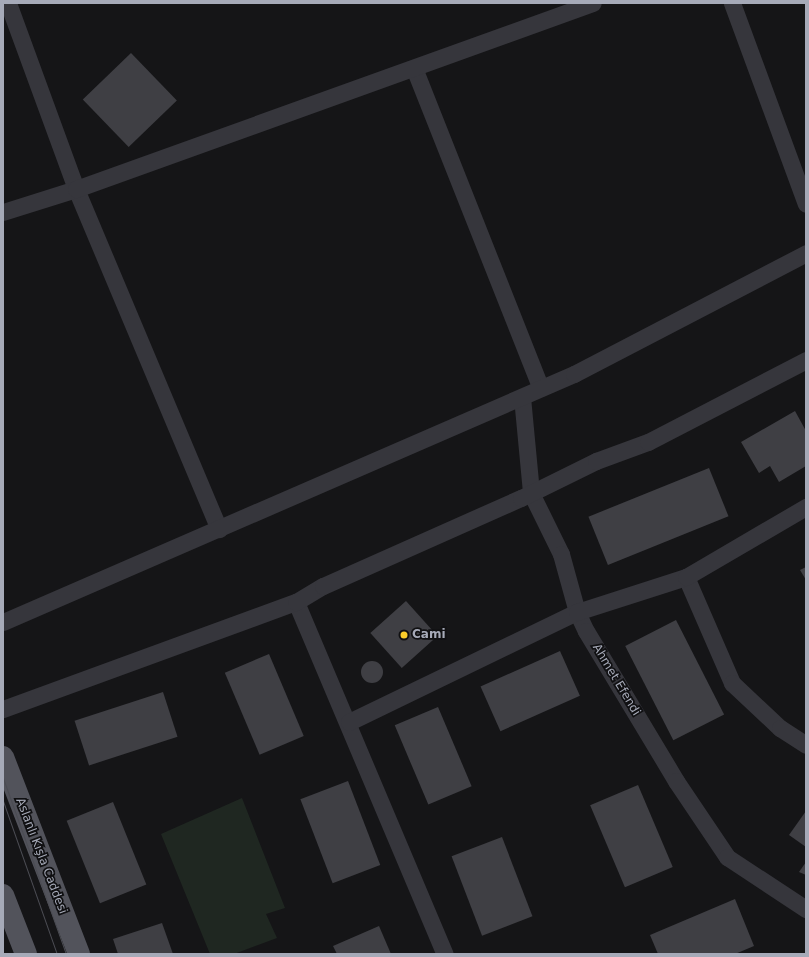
<!DOCTYPE html>
<html>
<head>
<meta charset="utf-8">
<style>
	body { margin:0 }
	#map { position:relative; width:809px; height:957px; overflow:hidden; background:#151517; font-family:"DejaVu Sans",sans-serif }
	div>[style] { position:absolute }
	.green>* { inset:0; background:#1f2721 }
	.building>* { inset:0; background:#3f3f44; transform-origin:0 0 }
	.round { border-radius:50% }
	.minor>* { height:17px; margin:-8.5px; padding:0 8.5px; transform-origin:8.5px; border-radius:8.5px; background:#36363c }
	.primary>* { height:22px; margin:-11px; padding:0 11px; transform-origin:11px; border-radius:11px; background:#52535b }
	.tram>* { height:1px; margin:-0.5px; padding:0 0.5px; transform-origin:0.5px; border-radius:0.5px; background:#4b4c53 }
	.dots>* { width:11px; height:11px; translate:-50% -50%; box-sizing:border-box; border:2px solid #101012; border-radius:50% }
	span { translate:-50% -50%; white-space:nowrap; text-align:center; line-height:1.15; -webkit-text-stroke:3.5px #101012; paint-order:stroke }
	.poi-label { font-size:12px; color:#a6aab8; font-weight:700 }
	.left { translate:0 -50%; text-align:left }
	.street-label { font-size:12px; color:#a6aab8 }
	.frame { position:absolute; inset:0; border:4px solid #a6aab8; pointer-events:none }
</style>
</head>
<body>
<div id="map">
	<div class="green">
		<div style="clip-path:polygon(242px 798px,285px 908px,266px 914px,277px 938px,234px 954px,210px 954px,161px 834px)"></div>
	</div>
	<div class="building">
		<div style="left:131px;top:53px;width:66px;height:67px;rotate:46deg"></div>
		<div style="clip-path:polygon(795px 411px,806px 431px,806px 466px,779px 482px,770px 466px,759px 473px,741px 442px)"></div>
		<div style="left:709px;top:468px;width:52px;height:130px;rotate:68deg"></div>
		<div style="clip-path:polygon(806px 567px,806px 580px,800px 570px)"></div>
		<div style="left:406px;top:601px;width:47px;height:48px;rotate:48deg"></div>
		<div style="left:676px;top:620px;width:106px;height:57px;rotate:63deg"></div>
		<div style="left:560px;top:651px;width:49px;height:87px;rotate:66deg"></div>
		<div style="left:269px;top:654px;width:89px;height:48px;rotate:67deg"></div>
		<div class="round" style="left:361px;top:661px;width:22px;height:22px"></div>
		<div style="left:163px;top:692px;width:47px;height:93px;rotate:72deg"></div>
		<div style="left:438px;top:707px;width:86px;height:47px;rotate:67deg"></div>
		<div style="left:348px;top:781px;width:90px;height:51px;rotate:69deg"></div>
		<div style="left:638px;top:785px;width:89px;height:52px;rotate:67deg"></div>
		<div style="left:113px;top:802px;width:89px;height:50px;rotate:68deg"></div>
		<div style="clip-path:polygon(806px 811px,806px 847px,789px 835px)"></div>
		<div style="left:502px;top:837px;width:85px;height:54px;rotate:69deg"></div>
		<div style="clip-path:polygon(806px 862px,806px 875px,799px 872px)"></div>
		<div style="clip-path:polygon(735px 899px,754px 946px,735px 954px,658px 954px,650px 935px)"></div>
		<div style="clip-path:polygon(162px 923px,173px 954px,118px 954px,113px 939px)"></div>
		<div style="clip-path:polygon(379px 926px,391px 954px,337px 954px,333px 946px)"></div>
	</div>
	<div class="minor">
		<div style="left:8px;top:3px;width:198px;rotate:69.9deg"></div>
		<div style="left:76px;top:189px;width:369px;rotate:67.2deg"></div>
		<div style="left:732px;top:3px;width:214px;rotate:69.8deg"></div>
		<div style="left:414px;top:68px;width:344px;rotate:68.4deg"></div>
		<div style="left:3px;top:212px;width:77px;rotate:-17.5deg"></div>
		<div style="left:76px;top:189px;width:549px;rotate:-19.79deg"></div>
		<div style="left:522px;top:397px;width:96px;rotate:84.6deg"></div>
		<div style="left:531px;top:493px;width:68px;rotate:63.8deg"></div>
		<div style="left:561px;top:554px;width:60px;rotate:74.6deg"></div>
		<div style="left:577px;top:612px;width:21px;rotate:65deg"></div>
		<div style="left:586px;top:631px;width:175px;rotate:59deg"></div>
		<div style="left:676px;top:781px;width:92px;rotate:56.1deg"></div>
		<div style="left:727px;top:857px;width:95px;rotate:33.4deg"></div>
		<div style="left:686px;top:577px;width:116px;rotate:66.5deg"></div>
		<div style="left:732px;top:683px;width:66px;rotate:43.2deg"></div>
		<div style="left:780px;top:728px;width:31px;rotate:33deg"></div>
		<div style="left:296px;top:602px;width:382px;rotate:67.1deg"></div>
		<div style="left:3px;top:622px;width:623px;rotate:-23.48deg"></div>
		<div style="left:574px;top:374px;width:262px;rotate:-27.5deg"></div>
		<div style="left:3px;top:709px;width:312px;rotate:-20.1deg"></div>
		<div style="left:296px;top:602px;width:31px;rotate:-31deg"></div>
		<div style="left:323px;top:586px;width:217px;rotate:-24deg"></div>
		<div style="left:521px;top:498px;width:84px;rotate:-26.3deg"></div>
		<div style="left:596px;top:461px;width:55px;rotate:-20.1deg"></div>
		<div style="left:648px;top:442px;width:178px;rotate:-27.4deg"></div>
		<div style="left:349px;top:722px;width:253px;rotate:-25.8deg"></div>
		<div style="left:577px;top:612px;width:114px;rotate:-17.8deg"></div>
		<div style="left:686px;top:577px;width:139px;rotate:-30.3deg"></div>
	</div>
	<div class="primary">
		<div style="left:3px;top:757px;width:211px;rotate:68.9deg"></div>
		<div style="left:3px;top:895px;width:63px;rotate:68.7deg"></div>
	</div>
	<div class="tram">
		<div style="left:3px;top:778px;width:187px;rotate:70.3deg"></div>
		<div style="left:3px;top:801px;width:162px;rotate:70.6deg"></div>
	</div>
	<div class="dots">
		<div style="left:404px;top:635px;background:#facc2a"></div>
	</div>
	<div class="poi-label">
		<span class="left" style="left:412px;top:635px">Cami</span>
	</div>
	<div class="street-label">
		<span style="left:616px;top:680px;rotate:59deg">Ahmet Efendi</span>
		<span style="left:41px;top:856px;rotate:69deg">Aslanlı Kışla Caddesi</span>
	</div>
	<div class="frame"></div>
</div>
</body>
</html>
